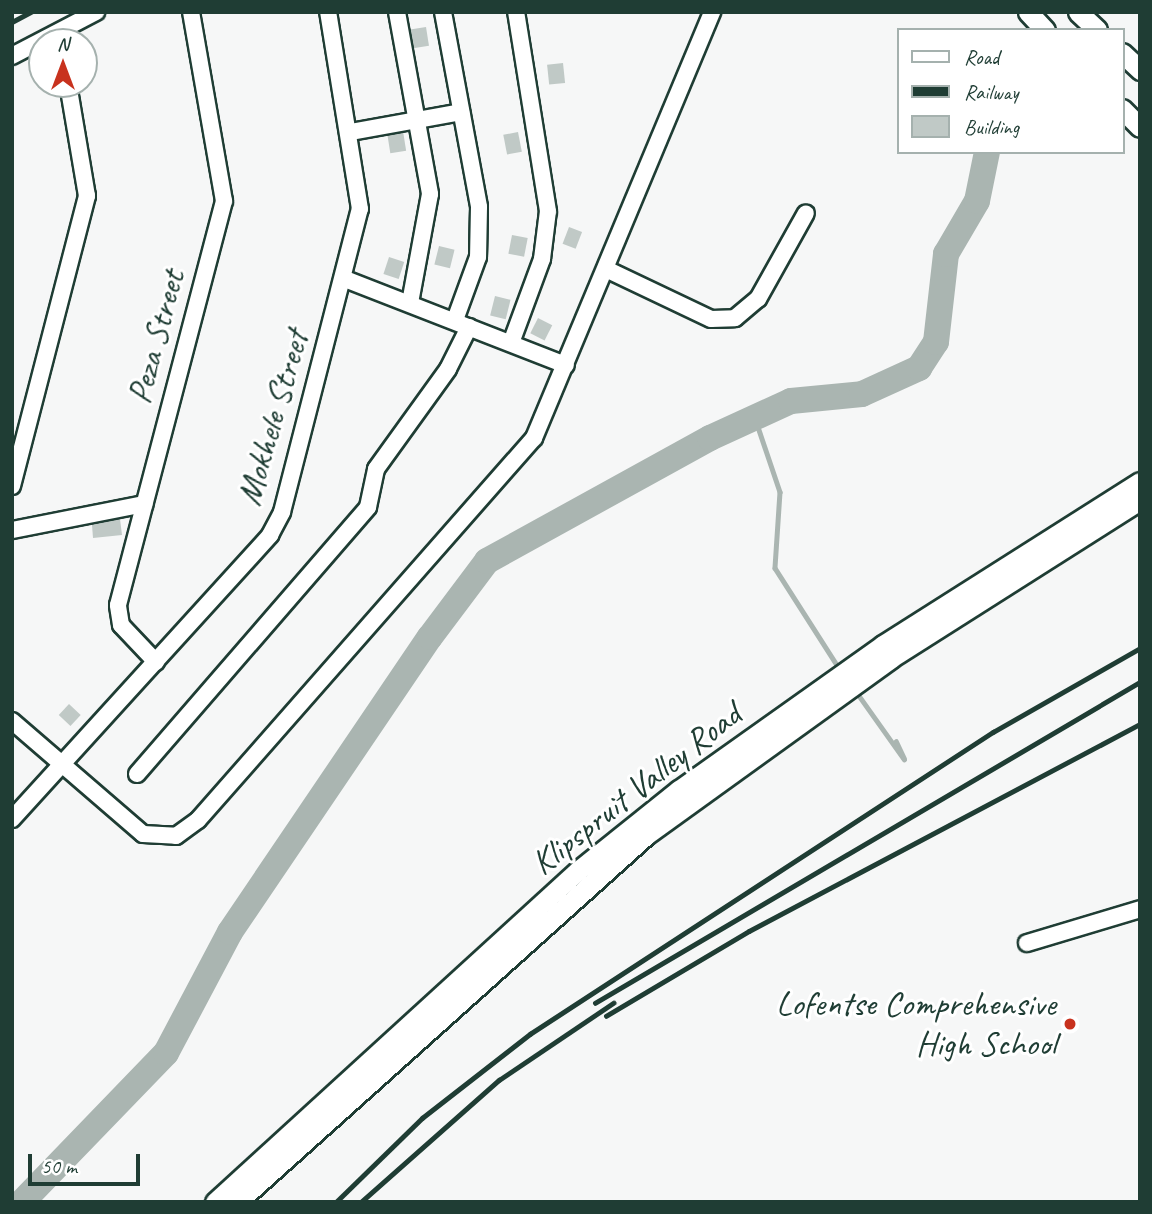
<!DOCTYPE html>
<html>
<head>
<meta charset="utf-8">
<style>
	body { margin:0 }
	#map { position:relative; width:1152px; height:1214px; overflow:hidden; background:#f6f7f7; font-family:Caveat,sans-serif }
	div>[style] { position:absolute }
	.stream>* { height:4.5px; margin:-2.25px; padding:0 2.25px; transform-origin:2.25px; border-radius:2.25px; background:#aab5b1 }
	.river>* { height:26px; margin:-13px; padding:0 13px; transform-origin:13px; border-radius:13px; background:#aab5b1 }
	.building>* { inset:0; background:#c0c9c6; transform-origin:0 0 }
	.roads { filter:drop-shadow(2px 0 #1f3d34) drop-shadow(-2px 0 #1f3d34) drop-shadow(0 2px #1f3d34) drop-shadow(0 -2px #1f3d34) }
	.minor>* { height:16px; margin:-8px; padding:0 8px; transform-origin:8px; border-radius:8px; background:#fff }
	.major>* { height:19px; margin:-9.5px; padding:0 9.5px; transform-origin:9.5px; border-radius:9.5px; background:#fff }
	.rail>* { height:4.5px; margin:-2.25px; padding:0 2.25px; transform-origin:2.25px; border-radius:2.25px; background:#1f3d34 }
	.dots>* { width:19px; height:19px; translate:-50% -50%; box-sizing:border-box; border:4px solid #fff; border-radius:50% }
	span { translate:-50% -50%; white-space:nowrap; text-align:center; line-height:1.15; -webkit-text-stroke:6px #fff; paint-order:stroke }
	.street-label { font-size:35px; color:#1f3d34 }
	.poi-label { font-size:35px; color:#1f3d34 }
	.right { translate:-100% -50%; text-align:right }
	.frame { position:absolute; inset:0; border:14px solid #1f3d34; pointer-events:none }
	.legend { position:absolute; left:897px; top:28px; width:228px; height:126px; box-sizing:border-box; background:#fff; border:2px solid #a5b1ae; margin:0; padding:9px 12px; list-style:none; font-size:21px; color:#1f3d34 }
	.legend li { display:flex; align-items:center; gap:14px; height:35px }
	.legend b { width:35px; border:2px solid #a5b1ae }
	.north { position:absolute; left:28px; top:28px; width:70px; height:70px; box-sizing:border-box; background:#fff; border:2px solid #a5b1ae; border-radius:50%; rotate:0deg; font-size:19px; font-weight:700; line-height:28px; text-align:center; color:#1f3d34 }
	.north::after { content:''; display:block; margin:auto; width:24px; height:32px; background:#c8321e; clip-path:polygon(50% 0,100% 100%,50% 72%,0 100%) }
	.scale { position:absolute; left:28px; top:1154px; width:112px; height:32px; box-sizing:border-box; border:4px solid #1f3d34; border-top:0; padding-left:9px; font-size:21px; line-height:24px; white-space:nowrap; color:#1f3d34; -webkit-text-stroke:5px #fff; paint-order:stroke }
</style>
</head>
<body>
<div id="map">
	<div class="stream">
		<div style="left:755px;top:418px;width:78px;rotate:71.3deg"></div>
		<div style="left:780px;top:492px;width:76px;rotate:93.8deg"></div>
		<div style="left:775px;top:568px;width:119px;rotate:57.4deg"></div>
		<div style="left:855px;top:690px;width:85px;rotate:54.6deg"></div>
		<div style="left:904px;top:759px;width:19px;rotate:-115deg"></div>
	</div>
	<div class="river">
		<div style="left:22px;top:1202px;width:207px;rotate:-46deg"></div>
		<div style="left:166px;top:1053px;width:137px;rotate:-62.1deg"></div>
		<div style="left:230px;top:932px;width:356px;rotate:-55.9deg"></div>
		<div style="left:430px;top:637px;width:95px;rotate:-53.1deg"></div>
		<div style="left:487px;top:561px;width:255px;rotate:-28.9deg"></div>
		<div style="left:710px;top:438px;width:89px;rotate:-24.6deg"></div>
		<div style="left:791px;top:401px;width:71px;rotate:-5.6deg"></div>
		<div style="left:862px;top:394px;width:63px;rotate:-24.5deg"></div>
		<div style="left:919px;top:368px;width:31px;rotate:-57deg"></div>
		<div style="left:936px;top:342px;width:89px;rotate:-83.5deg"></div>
		<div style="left:946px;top:254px;width:61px;rotate:-59.7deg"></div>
		<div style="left:977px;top:201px;width:50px;rotate:-78.5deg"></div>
	</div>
	<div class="building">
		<div style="left:426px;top:27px;width:19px;height:16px;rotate:81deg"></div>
		<div style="left:563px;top:63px;width:20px;height:16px;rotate:84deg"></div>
		<div style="left:403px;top:131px;width:20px;height:16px;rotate:81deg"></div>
		<div style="left:518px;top:132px;width:20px;height:15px;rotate:79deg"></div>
		<div style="left:569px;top:227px;width:14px;height:18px;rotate:21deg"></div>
		<div style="left:512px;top:235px;width:16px;height:19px;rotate:11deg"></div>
		<div style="left:439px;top:246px;width:16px;height:19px;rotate:14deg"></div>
		<div style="left:389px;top:257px;width:16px;height:18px;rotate:18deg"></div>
		<div style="left:495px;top:296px;width:16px;height:20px;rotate:14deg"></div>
		<div style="left:538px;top:318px;width:16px;height:17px;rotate:27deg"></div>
		<div style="clip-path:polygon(120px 519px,122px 535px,93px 538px,92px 525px)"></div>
		<div style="left:69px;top:704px;width:16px;height:15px;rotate:43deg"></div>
	</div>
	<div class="roads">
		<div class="minor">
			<div style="left:397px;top:12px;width:185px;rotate:79.7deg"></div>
			<div style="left:430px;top:194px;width:111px;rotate:100.4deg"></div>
			<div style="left:443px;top:12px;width:198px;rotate:79.5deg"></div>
			<div style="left:479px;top:207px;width:50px;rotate:91.1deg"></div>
			<div style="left:478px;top:257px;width:67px;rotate:110.1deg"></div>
			<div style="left:12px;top:56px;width:95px;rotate:-27.6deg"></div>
			<div style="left:351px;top:132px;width:112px;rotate:-10.3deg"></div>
			<div style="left:608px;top:270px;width:114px;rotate:25.4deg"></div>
			<div style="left:711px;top:319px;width:24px;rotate:-2deg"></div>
			<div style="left:735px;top:318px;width:30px;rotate:-40deg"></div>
			<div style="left:758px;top:299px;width:98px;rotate:-60.8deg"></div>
			<div style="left:345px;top:279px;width:237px;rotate:21.3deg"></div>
			<div style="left:511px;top:343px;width:90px;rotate:-69.7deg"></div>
			<div style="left:542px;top:259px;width:48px;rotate:-82.9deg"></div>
			<div style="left:548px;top:211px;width:202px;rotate:-99.1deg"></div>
			<div style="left:12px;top:486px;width:300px;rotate:-75.5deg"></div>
			<div style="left:87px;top:196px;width:114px;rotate:-99.6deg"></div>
			<div style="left:12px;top:530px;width:135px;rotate:-11.1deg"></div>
			<div style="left:156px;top:662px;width:51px;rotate:-133.4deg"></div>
			<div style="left:121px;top:625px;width:20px;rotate:-99deg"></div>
			<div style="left:118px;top:605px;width:418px;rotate:-75.3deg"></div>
			<div style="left:224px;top:201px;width:192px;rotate:-99.9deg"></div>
			<div style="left:12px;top:721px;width:173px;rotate:40.8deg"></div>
			<div style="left:143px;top:834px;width:33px;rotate:3deg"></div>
			<div style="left:176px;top:836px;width:27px;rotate:-36deg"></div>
			<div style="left:198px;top:820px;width:509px;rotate:-48.67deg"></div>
			<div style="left:534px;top:438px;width:462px;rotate:-67.3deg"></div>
			<div style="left:137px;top:774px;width:353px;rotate:-49.1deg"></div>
			<div style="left:368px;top:507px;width:39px;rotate:-78deg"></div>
			<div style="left:376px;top:469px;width:123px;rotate:-54.2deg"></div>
			<div style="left:448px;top:369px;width:47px;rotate:-63.4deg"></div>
			<div style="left:12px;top:819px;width:384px;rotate:-47.7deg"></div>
			<div style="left:270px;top:535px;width:26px;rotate:-62deg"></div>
			<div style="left:282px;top:512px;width:313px;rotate:-75.6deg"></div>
			<div style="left:360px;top:209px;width:200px;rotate:-99.2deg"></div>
			<div style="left:1027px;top:943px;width:118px;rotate:-16.7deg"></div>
		</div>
		<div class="major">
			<div style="left:1028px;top:12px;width:25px;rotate:47deg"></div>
			<div style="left:1078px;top:12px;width:26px;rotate:43deg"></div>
			<div style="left:1122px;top:53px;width:25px;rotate:43deg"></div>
			<div style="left:1122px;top:109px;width:25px;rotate:45deg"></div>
			<div style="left:215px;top:1202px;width:493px;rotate:-42.4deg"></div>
			<div style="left:579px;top:870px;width:128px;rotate:-38.7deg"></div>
			<div style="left:679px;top:790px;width:250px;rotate:-35.4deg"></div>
			<div style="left:883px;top:645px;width:304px;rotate:-32.4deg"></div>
			<div style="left:237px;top:1202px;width:550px;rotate:-41.9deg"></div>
			<div style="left:646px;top:835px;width:302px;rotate:-35.8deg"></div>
			<div style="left:891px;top:658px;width:295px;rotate:-32.4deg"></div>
		</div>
	</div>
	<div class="rail">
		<div style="left:12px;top:22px;width:21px;rotate:-28deg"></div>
		<div style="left:595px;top:1003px;width:633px;rotate:-30.5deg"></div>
		<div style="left:606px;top:1016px;width:166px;rotate:-30.7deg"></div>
		<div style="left:749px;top:931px;width:442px;rotate:-27.9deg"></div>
		<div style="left:336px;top:1202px;width:120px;rotate:-44.3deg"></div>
		<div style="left:422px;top:1118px;width:137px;rotate:-37.9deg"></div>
		<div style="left:530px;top:1034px;width:553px;rotate:-33.12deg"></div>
		<div style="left:993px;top:732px;width:169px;rotate:-29.7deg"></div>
		<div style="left:361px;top:1202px;width:184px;rotate:-41.5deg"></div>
		<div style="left:499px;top:1080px;width:138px;rotate:-34deg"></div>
	</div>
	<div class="dots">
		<div style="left:1070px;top:1024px;background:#c8321e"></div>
	</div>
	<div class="street-label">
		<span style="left:156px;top:337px;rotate:-75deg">Peza Street</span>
		<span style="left:273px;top:418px;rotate:-74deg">Mokhele Street</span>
		<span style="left:636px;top:789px;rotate:-38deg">Klipspruit Valley Road</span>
	</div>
	<div class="poi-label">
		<span class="right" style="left:1056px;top:1024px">Lofentse Comprehensive<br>High School</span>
	</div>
	<div class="frame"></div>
	<ul class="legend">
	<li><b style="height:9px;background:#fff"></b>Road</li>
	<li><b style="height:9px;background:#1f3d34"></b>Railway</li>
	<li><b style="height:19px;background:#c0c9c6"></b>Building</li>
	</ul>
	<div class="north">N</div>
	<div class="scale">50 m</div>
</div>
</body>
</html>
